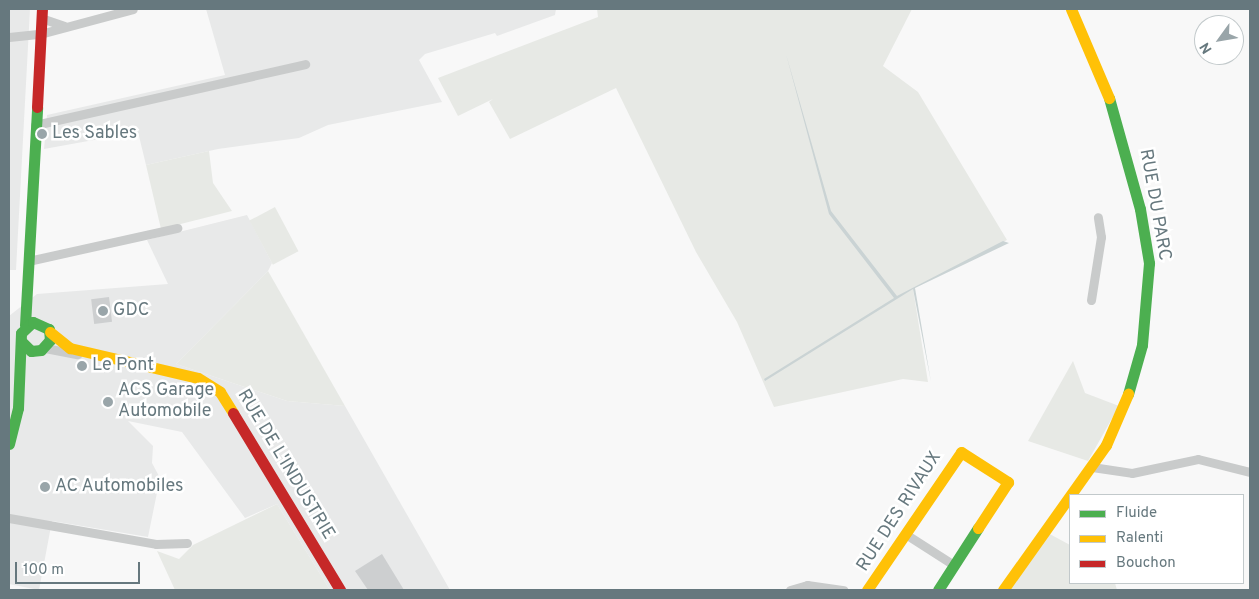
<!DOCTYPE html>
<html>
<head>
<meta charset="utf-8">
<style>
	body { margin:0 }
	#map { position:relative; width:1259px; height:599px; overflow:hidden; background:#f8f8f8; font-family:Overpass,sans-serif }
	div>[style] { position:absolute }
	.built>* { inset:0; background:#e8e9e9 }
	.green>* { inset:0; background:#e7e9e5; transform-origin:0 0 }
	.water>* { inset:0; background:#cad3d4 }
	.building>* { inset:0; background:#cdcfd0; transform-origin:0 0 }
	.street>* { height:9px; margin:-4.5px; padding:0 4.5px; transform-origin:4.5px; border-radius:4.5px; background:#c9cbcb }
	.fast>* { height:11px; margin:-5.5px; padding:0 5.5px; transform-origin:5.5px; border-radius:5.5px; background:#4caf50 }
	.slow>* { height:11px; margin:-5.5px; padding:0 5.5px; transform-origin:5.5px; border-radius:5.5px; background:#ffc107 }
	.jam>* { height:11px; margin:-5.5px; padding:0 5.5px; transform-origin:5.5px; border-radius:5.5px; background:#c62828 }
	.dots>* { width:14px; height:14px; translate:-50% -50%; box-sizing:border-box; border:2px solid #fff; border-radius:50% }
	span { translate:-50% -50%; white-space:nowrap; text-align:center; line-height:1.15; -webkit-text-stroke:5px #fff; paint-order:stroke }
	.poi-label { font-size:18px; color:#66787e }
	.left { translate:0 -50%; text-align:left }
	.street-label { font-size:18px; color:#66787e }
	.frame { position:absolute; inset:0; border:10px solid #66787e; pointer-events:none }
	.legend { position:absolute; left:1069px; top:494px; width:175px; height:90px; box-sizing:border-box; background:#fff; border:1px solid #c2c9cb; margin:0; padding:6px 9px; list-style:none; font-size:15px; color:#66787e }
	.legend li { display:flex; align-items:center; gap:10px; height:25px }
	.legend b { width:25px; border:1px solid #c2c9cb }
	.north { position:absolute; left:1194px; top:15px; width:50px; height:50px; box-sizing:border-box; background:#fff; border:1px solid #c2c9cb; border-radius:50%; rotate:238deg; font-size:14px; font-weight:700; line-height:20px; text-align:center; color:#66787e }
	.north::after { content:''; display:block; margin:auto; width:18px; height:22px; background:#99a5a9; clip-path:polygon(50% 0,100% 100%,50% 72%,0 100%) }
	.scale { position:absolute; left:15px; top:562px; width:125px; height:22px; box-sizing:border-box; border:2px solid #66787e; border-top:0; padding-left:6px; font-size:15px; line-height:18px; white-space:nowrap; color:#66787e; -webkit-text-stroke:4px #fff; paint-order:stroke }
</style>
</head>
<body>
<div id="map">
	<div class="built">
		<div style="clip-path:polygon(9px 9px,30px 9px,16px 270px,9px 270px)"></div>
		<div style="clip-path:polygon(206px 9px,556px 9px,555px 15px,497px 36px,495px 33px,425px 54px,419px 60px,442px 102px,328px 125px,299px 138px,218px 149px,146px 165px,138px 132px,44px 149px,47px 115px,225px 75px)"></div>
		<div style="clip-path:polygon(247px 215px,272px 263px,268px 271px,176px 364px,287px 401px,345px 406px,450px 590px,330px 590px,277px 504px,245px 518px,182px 432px,128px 421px,153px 446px,152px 463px,160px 478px,148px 537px,52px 521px,39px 590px,9px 584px,9px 316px,37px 294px,168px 284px,147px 240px)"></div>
	</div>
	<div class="green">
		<div style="clip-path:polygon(597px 9px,912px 9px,883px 66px,918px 92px,1007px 240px,913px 289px,928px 382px,903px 379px,774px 407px,737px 322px,696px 252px,616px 88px,510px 139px,489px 102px,493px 99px,458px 116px,438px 78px,598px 17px)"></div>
		<div style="clip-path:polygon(209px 151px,213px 183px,232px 211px,161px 229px,146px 165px)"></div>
		<div style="left:275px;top:207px;width:50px;height:29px;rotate:62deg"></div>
		<div style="clip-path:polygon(268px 271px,345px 406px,287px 401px,176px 364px)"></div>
		<div style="clip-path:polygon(1073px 361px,1085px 393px,1119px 406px,1088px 461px,1028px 441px)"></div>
		<div style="clip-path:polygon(277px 504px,330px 590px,175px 590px,157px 551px,179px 559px,193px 545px)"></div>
		<div style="clip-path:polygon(1046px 532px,1070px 545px,1070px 583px,1115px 583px,1117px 590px,1010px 590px)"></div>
	</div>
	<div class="water">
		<div style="clip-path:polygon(786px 54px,831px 211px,897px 296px,1003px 241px,1009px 243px,915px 288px,931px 382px,913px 289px,765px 381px,764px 379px,894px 298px,829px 214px)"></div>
	</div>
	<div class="building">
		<div style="left:109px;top:297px;width:25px;height:18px;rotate:83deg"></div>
		<div style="clip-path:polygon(382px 554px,404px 590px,368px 590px,355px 571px)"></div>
	</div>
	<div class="street">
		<div style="left:41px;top:18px;width:24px;rotate:19deg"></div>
		<div style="left:9px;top:37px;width:31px;rotate:-6deg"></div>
		<div style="left:40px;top:34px;width:96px;rotate:-15deg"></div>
		<div style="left:35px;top:125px;width:277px;rotate:-12.7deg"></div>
		<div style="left:28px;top:261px;width:153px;rotate:-12.5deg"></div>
		<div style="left:1091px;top:300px;width:64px;rotate:-81deg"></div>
		<div style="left:1101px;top:237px;width:20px;rotate:-99deg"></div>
		<div style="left:45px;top:348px;width:33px;rotate:11deg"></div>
		<div style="left:1092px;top:467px;width:40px;rotate:8.5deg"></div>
		<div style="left:1132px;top:473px;width:67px;rotate:-12deg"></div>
		<div style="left:1198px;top:459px;width:54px;rotate:14deg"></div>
		<div style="left:9px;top:518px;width:149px;rotate:10deg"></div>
		<div style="left:156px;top:544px;width:31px;rotate:-2deg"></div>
		<div style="left:907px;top:535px;width:56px;rotate:32.6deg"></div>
		<div style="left:790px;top:590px;width:18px;rotate:-16deg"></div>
		<div style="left:807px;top:585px;width:37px;rotate:8deg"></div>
	</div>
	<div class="fast">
		<div style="left:1109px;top:98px;width:115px;rotate:74.4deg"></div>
		<div style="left:1140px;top:209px;width:55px;rotate:80.5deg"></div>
		<div style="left:1149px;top:263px;width:82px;rotate:94.9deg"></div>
		<div style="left:1142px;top:345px;width:51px;rotate:105.9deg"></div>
		<div style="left:25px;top:325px;width:218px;rotate:-86.8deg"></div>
		<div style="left:9px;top:444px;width:37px;rotate:-76deg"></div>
		<div style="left:18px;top:408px;width:75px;rotate:-87.7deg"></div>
		<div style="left:21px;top:333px;width:16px;rotate:-43deg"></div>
		<div style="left:33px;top:322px;width:17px;rotate:24deg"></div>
		<div style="left:49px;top:329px;width:11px;rotate:85deg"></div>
		<div style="left:50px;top:340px;width:13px;rotate:132deg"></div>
		<div style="left:41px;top:350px;width:10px;rotate:174deg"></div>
		<div style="left:31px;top:351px;width:14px;rotate:-135deg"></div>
		<div style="left:938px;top:590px;width:74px;rotate:-57.2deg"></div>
	</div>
	<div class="slow">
		<div style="left:1071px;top:9px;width:97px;rotate:66.9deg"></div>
		<div style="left:50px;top:332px;width:26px;rotate:39deg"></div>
		<div style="left:70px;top:348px;width:131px;rotate:13.2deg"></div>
		<div style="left:198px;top:378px;width:26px;rotate:32deg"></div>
		<div style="left:220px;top:392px;width:25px;rotate:58deg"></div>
		<div style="left:867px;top:590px;width:167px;rotate:-55.7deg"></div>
		<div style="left:961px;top:452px;width:56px;rotate:32.6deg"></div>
		<div style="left:1008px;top:482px;width:55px;rotate:123.1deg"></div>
		<div style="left:1003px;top:590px;width:178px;rotate:-54.6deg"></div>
		<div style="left:1106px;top:445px;width:56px;rotate:-66.7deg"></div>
	</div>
	<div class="jam">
		<div style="left:37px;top:107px;width:98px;rotate:-87.1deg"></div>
		<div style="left:233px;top:413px;width:207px;rotate:58.8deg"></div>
	</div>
	<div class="dots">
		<div style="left:42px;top:134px;background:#99a5a9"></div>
		<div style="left:103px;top:311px;background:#99a5a9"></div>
		<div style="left:82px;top:366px;background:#99a5a9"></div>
		<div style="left:108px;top:402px;background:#99a5a9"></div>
		<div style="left:45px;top:487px;background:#99a5a9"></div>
	</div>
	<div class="poi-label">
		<span class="left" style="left:52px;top:134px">Les Sables</span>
		<span class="left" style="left:113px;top:311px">GDC</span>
		<span class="left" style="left:92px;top:366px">Le Pont</span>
		<span class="left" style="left:118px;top:402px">ACS Garage<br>Automobile</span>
		<span class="left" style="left:55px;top:487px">AC Automobiles</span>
	</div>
	<div class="street-label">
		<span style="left:1154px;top:205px;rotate:80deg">RUE DU PARC</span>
		<span style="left:285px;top:465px;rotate:59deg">RUE DE L'INDUSTRIE</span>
		<span style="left:900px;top:512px;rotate:-57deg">RUE DES RIVAUX</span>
	</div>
	<div class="frame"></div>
	<ul class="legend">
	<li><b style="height:6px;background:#4caf50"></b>Fluide</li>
	<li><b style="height:6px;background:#ffc107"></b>Ralenti</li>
	<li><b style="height:6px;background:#c62828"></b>Bouchon</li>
	</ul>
	<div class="north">N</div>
	<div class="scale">100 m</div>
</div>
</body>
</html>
